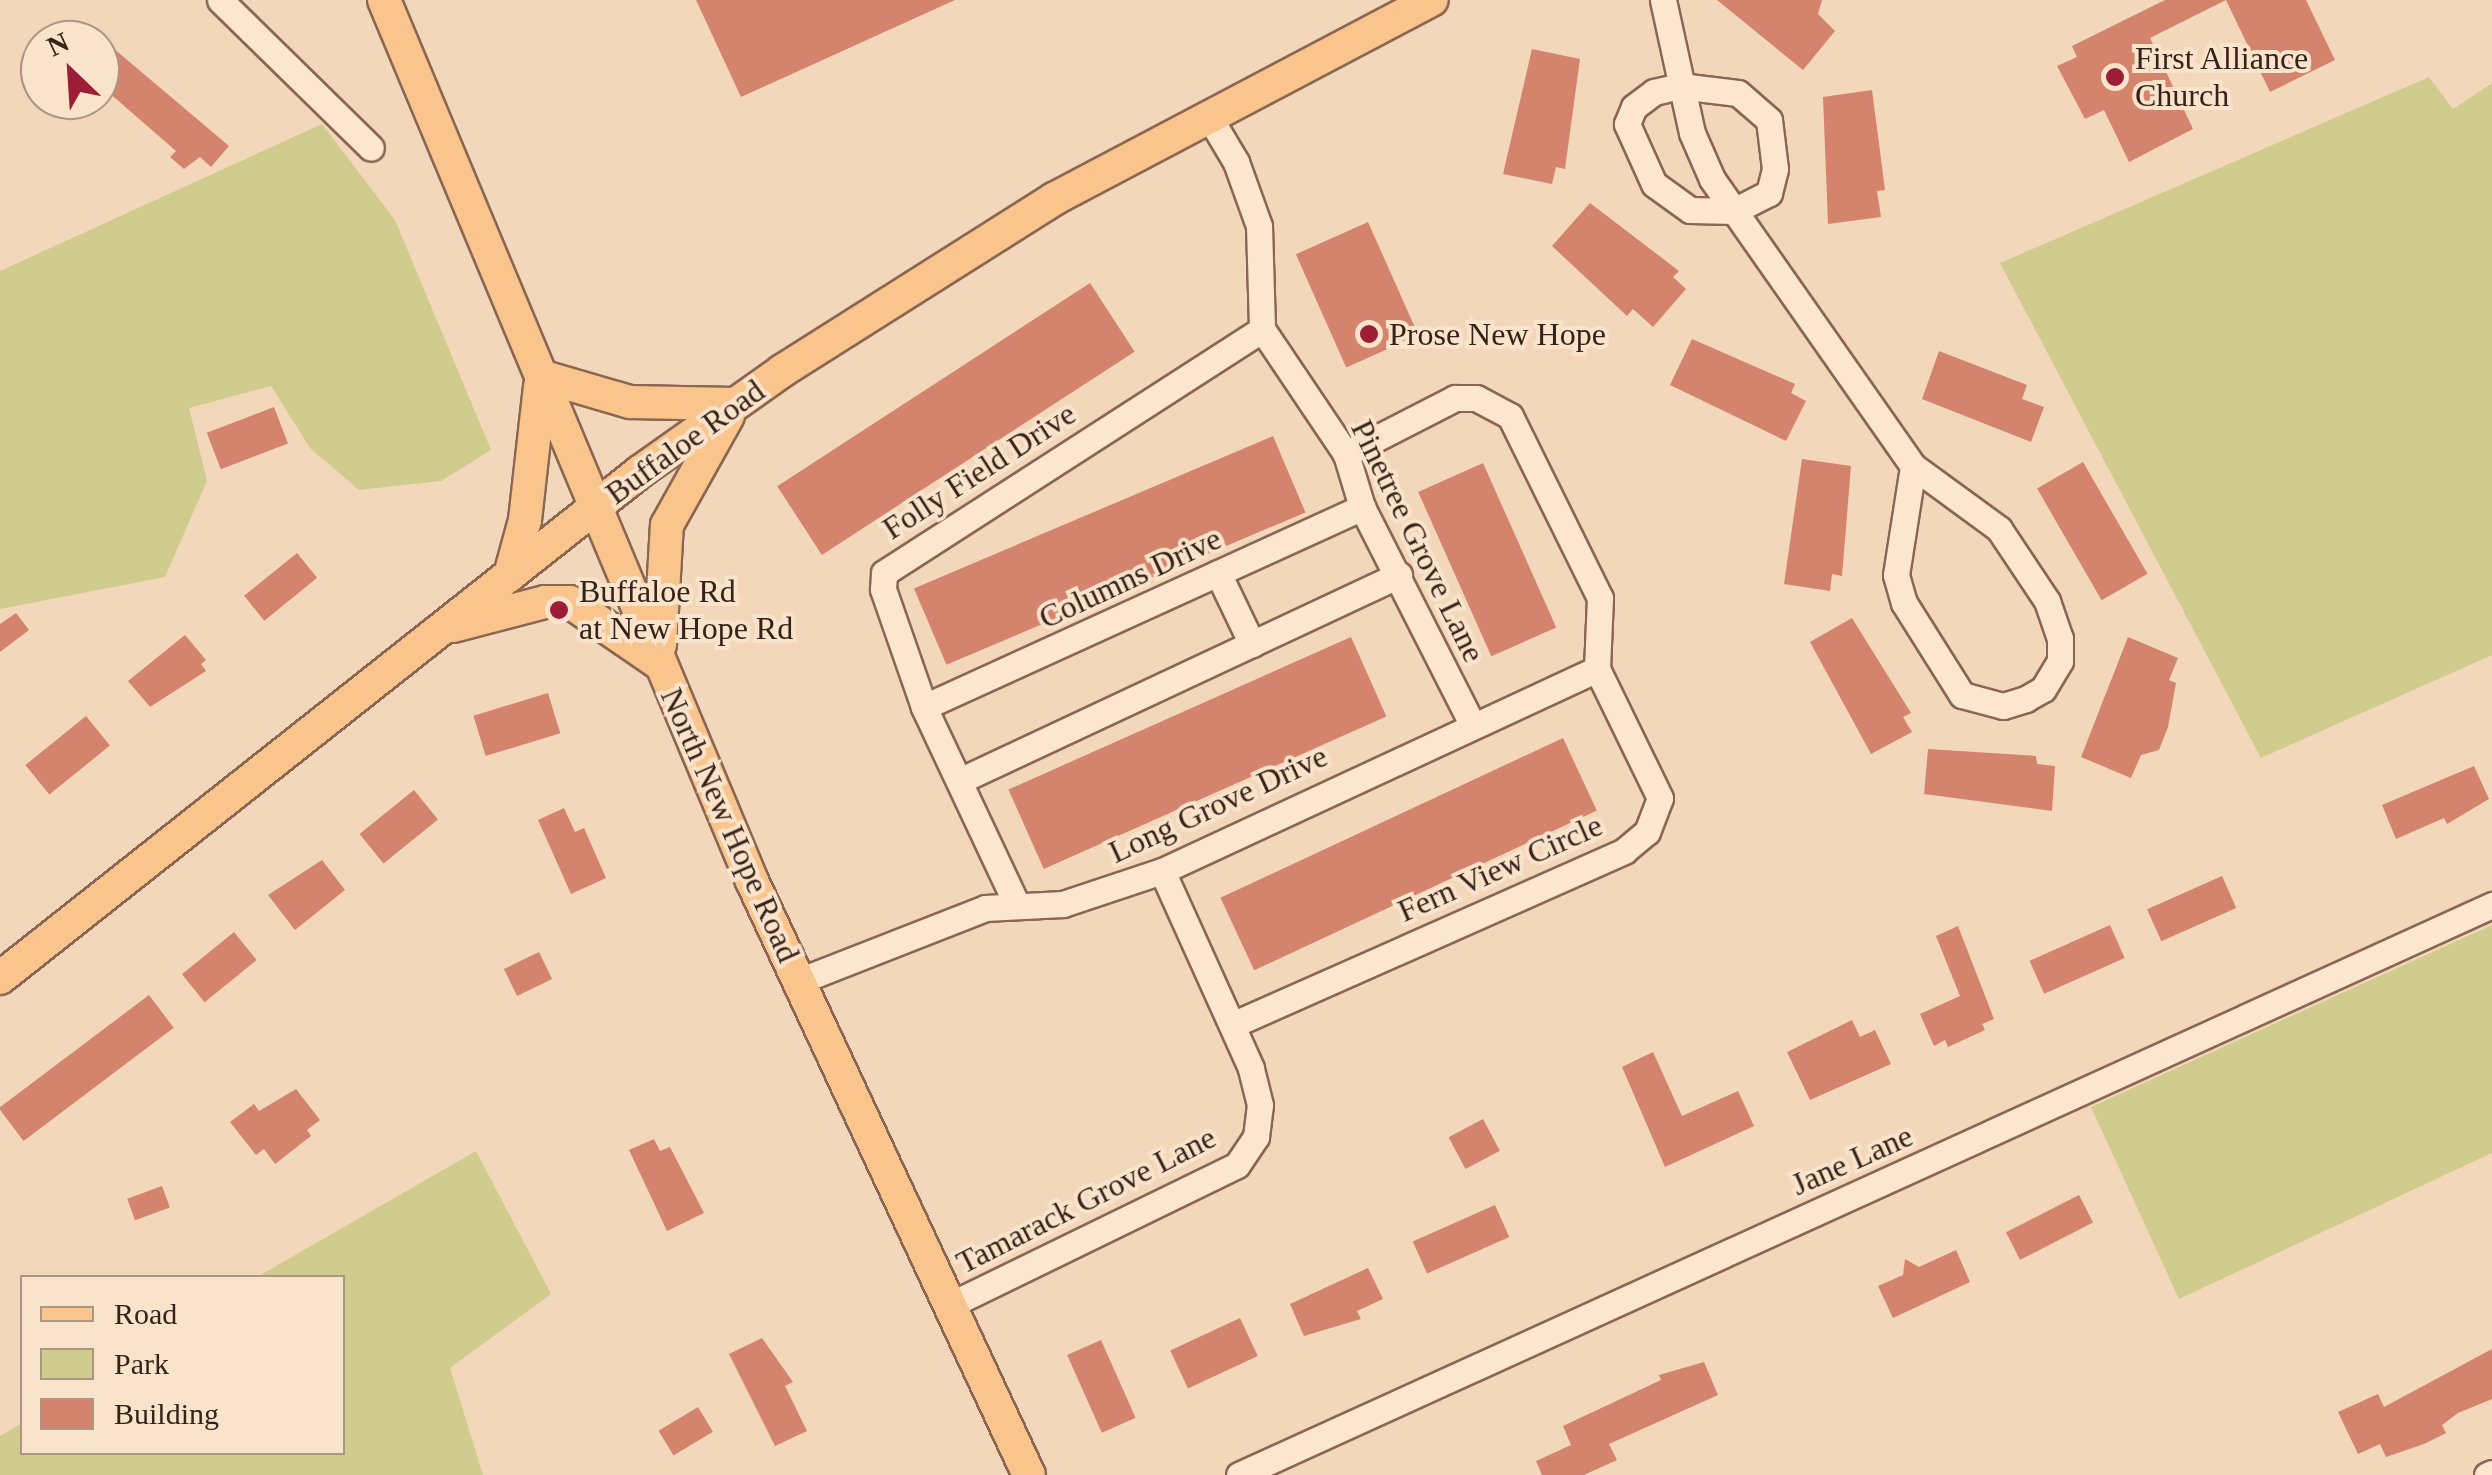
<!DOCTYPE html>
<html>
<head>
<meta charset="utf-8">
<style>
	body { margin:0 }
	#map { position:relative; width:2492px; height:1475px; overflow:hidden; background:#f2d7ba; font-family:Georgia,serif }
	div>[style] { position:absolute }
	.green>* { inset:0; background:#d0cc8e }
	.building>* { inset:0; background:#d4846c; transform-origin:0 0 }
	.roads { filter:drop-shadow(2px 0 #8a6653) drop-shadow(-2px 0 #8a6653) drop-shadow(0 2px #8a6653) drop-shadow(0 -2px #8a6653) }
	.minor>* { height:25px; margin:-12.5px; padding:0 12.5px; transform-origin:12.5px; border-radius:12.5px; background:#fce6ce }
	.major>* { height:32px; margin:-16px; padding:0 16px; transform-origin:16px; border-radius:16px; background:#fac48d }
	.dots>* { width:28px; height:28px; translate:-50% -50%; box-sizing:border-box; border:5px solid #f9e3ca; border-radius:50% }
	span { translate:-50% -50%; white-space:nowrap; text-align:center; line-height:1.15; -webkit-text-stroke:8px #f9e3ca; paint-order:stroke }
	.poi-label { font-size:32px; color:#37221a }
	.left { translate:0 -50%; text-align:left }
	.street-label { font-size:32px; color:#37221a }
	.legend { position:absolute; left:20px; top:1275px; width:325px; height:180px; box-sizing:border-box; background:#f9e3ca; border:2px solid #ab9684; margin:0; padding:12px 18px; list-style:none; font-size:30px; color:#37221a }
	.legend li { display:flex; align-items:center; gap:20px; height:50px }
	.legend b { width:50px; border:2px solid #ab9684 }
	.north { position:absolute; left:20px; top:20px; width:100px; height:100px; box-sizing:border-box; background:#f9e3ca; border:2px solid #ab9684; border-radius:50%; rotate:335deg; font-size:28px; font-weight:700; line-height:40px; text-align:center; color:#37221a }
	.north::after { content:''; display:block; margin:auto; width:35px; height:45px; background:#9e1d36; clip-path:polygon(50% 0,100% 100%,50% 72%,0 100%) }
</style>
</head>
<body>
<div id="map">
	<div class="green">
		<div style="clip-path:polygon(2429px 77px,2453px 109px,2492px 83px,2492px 655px,2261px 758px,2000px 263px)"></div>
		<div style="clip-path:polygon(322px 124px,395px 220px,491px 450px,441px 481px,359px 490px,310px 448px,271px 386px,189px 408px,207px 481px,165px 577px,0 609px,0 271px)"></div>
		<div style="clip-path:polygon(2492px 925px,2492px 1153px,2179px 1299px,2091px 1107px)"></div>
		<div style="clip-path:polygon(476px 1151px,551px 1294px,450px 1368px,483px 1475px,0 1475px,0 1436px,22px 1423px,22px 1452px,342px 1452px,342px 1278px,257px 1277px)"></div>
	</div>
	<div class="building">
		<div style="clip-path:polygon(696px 0,955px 0,741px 97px)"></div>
		<div style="clip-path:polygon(1717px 0,1822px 0,1818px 14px,1835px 31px,1803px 70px)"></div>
		<div style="clip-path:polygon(2165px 0,2306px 0,2335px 60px,2270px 92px,2226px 0,2150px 38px,2193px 129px,2129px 162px,2104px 110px,2085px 119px,2057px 66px,2077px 57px,2072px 46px)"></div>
		<div style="clip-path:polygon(100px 37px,229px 146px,211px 167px,200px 157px,184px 169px,170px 157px,176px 151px,100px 85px)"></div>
		<div style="clip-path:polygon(1532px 49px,1580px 59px,1565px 169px,1556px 167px,1552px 184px,1503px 174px)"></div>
		<div style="clip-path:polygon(1872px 90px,1885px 190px,1877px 191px,1881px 217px,1828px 224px,1823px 97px)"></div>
		<div style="clip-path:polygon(1590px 203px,1679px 271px,1673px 277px,1686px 289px,1653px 327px,1633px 309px,1627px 316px,1552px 246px)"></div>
		<div style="left:1368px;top:222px;width:124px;height:79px;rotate:66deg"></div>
		<div style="left:1090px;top:283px;width:82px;height:373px;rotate:57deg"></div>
		<div style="clip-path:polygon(1692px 339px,1795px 384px,1791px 393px,1806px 401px,1786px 441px,1670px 385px)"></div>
		<div style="clip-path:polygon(1939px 351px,2027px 385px,2022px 399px,2044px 407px,2031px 442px,1922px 399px)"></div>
		<div style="left:274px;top:407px;width:39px;height:72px;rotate:69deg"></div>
		<div style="left:1273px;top:436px;width:83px;height:390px;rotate:67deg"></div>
		<div style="clip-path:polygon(1802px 459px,1851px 466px,1842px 576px,1832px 574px,1830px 591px,1784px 584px)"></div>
		<div style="left:2083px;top:462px;width:129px;height:53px;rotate:60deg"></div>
		<div style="left:1483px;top:463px;width:180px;height:71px;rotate:66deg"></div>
		<div style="left:297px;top:553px;width:32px;height:68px;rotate:51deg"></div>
		<div style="clip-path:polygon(16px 613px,29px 630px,0 652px,0 624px)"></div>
		<div style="clip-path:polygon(1852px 618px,1911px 713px,1903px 717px,1912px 732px,1871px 754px,1810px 642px)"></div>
		<div style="clip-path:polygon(185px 635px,206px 660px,201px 664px,206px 671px,150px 707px,128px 681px)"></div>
		<div style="left:1351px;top:637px;width:87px;height:375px;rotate:66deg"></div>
		<div style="clip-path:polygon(2128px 637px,2178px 658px,2169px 680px,2176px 683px,2168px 727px,2159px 750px,2141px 755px,2131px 778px,2081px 757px)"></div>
		<div style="left:548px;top:693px;width:42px;height:78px;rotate:73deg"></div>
		<div style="left:86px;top:716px;width:38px;height:78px;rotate:51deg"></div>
		<div style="left:1563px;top:738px;width:80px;height:378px;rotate:65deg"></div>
		<div style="clip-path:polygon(1928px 749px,2036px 756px,2037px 764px,2055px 766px,2052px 811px,1924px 794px)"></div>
		<div style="clip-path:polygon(2474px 766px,2489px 799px,2447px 824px,2444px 818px,2396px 839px,2382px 805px)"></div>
		<div style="left:414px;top:790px;width:38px;height:70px;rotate:51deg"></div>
		<div style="clip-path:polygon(564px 808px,575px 832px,584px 828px,606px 878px,571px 894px,538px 820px)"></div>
		<div style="clip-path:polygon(322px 860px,345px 890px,295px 930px,268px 895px)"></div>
		<div style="left:2222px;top:876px;width:35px;height:82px;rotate:66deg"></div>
		<div style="left:2110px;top:925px;width:36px;height:88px;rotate:66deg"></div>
		<div style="clip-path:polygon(1958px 926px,1994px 1019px,1982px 1024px,1985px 1030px,1948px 1047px,1945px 1040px,1934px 1046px,1920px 1014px,1960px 996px,1936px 936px)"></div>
		<div style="left:234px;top:932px;width:36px;height:67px;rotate:51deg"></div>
		<div style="left:539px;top:952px;width:30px;height:39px;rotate:64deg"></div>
		<div style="left:149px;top:995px;width:41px;height:188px;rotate:53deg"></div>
		<div style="clip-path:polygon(1852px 1020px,1860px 1037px,1875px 1030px,1891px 1064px,1810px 1100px,1787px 1052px)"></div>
		<div style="clip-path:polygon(1653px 1052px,1682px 1116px,1738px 1091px,1754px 1126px,1665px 1167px,1622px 1067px)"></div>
		<div style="clip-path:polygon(296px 1089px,320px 1120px,307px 1130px,311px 1136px,275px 1164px,264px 1149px,256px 1155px,230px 1122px,254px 1104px,259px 1111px)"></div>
		<div style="left:1483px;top:1119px;width:36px;height:39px;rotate:62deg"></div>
		<div style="clip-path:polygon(654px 1139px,660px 1151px,670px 1147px,704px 1213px,667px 1231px,629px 1150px)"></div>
		<div style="left:162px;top:1186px;width:23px;height:37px;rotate:70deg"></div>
		<div style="left:2079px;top:1195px;width:31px;height:82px;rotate:63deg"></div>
		<div style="left:1495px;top:1205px;width:35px;height:90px;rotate:66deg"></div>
		<div style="clip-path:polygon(1956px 1250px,1970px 1282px,1893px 1318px,1878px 1286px,1903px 1275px,1905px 1259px,1919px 1267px)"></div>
		<div style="clip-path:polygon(1368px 1268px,1383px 1299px,1357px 1311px,1361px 1319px,1304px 1336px,1290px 1304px)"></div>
		<div style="left:1240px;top:1318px;width:42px;height:77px;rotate:65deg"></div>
		<div style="clip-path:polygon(762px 1338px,793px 1382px,785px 1386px,807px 1431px,775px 1446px,729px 1354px)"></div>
		<div style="left:1101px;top:1340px;width:85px;height:37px;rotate:66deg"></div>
		<div style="clip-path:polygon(2492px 1349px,2492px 1399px,2458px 1413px,2442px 1425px,2446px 1433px,2424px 1444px,2386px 1457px,2380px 1444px,2358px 1454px,2338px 1412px,2378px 1394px,2384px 1407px)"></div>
		<div style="clip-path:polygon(1704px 1362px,1718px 1395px,1609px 1444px,1617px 1460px,1584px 1475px,1542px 1475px,1536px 1461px,1571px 1445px,1563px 1426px,1661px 1380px,1659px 1375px)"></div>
		<div style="left:698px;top:1407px;width:29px;height:46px;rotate:59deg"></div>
	</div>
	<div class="roads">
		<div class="minor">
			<div style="left:220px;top:0;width:211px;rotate:44.4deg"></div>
			<div style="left:1663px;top:0;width:136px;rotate:77.7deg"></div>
			<div style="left:1692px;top:133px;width:50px;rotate:66.5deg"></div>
			<div style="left:1712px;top:179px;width:350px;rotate:55deg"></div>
			<div style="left:1913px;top:466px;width:107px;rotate:36.2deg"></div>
			<div style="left:1999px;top:529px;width:87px;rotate:56.3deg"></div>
			<div style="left:2047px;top:601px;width:39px;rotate:71deg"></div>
			<div style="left:2060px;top:638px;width:23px;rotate:90deg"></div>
			<div style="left:2060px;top:661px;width:33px;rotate:121deg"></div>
			<div style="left:2043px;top:689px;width:20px;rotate:150deg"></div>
			<div style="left:2026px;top:699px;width:24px;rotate:163deg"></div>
			<div style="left:2003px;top:706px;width:42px;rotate:-165deg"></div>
			<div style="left:1962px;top:695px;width:109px;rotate:-122.2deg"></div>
			<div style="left:1904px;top:603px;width:29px;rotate:-106deg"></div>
			<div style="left:1896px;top:575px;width:110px;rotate:-81.1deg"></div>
			<div style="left:1680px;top:86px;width:58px;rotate:6.9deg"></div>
			<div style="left:1738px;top:93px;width:41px;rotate:41.1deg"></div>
			<div style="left:1769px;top:120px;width:49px;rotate:83deg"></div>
			<div style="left:1775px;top:169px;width:25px;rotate:104deg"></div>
			<div style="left:1769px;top:193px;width:39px;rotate:153deg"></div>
			<div style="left:1734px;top:211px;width:44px;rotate:-178.7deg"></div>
			<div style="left:1690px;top:210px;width:44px;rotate:-144.2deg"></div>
			<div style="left:1654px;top:184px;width:66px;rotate:-114.2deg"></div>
			<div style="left:1627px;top:124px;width:18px;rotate:-68deg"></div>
			<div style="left:1634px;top:107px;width:25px;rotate:-37deg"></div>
			<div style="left:1654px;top:92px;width:27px;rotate:-13deg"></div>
			<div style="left:1208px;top:115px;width:55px;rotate:59.2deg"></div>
			<div style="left:1236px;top:162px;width:68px;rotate:70.2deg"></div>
			<div style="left:1259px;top:226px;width:103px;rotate:88.3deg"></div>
			<div style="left:1262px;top:329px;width:151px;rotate:56.1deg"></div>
			<div style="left:1346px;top:454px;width:55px;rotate:73.2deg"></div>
			<div style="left:1362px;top:507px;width:241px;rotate:63.1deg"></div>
			<div style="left:1218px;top:573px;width:79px;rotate:64.4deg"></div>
			<div style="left:924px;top:707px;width:482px;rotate:-24.5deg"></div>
			<div style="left:959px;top:781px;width:486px;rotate:-25.1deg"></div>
			<div style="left:1017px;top:905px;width:219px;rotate:-115.2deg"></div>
			<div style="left:924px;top:707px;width:125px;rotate:-109.2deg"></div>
			<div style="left:883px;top:589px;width:16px;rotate:-86deg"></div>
			<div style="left:884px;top:573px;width:450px;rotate:-32.8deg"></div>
			<div style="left:799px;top:981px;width:200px;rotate:-21.4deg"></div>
			<div style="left:985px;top:908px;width:78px;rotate:-2.9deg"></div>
			<div style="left:1063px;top:904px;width:104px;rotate:-18.4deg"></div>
			<div style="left:1162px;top:871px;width:480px;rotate:-24.9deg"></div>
			<div style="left:1232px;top:1025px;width:429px;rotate:-23.9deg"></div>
			<div style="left:1624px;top:851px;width:30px;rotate:-40deg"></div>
			<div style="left:1647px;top:832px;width:36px;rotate:-69deg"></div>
			<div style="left:1660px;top:798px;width:144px;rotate:-116deg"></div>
			<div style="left:1597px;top:669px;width:71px;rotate:-87.6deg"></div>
			<div style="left:1600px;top:598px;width:203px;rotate:-116.3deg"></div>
			<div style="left:1510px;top:416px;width:38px;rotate:-152deg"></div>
			<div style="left:1476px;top:398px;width:21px;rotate:180deg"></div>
			<div style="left:1455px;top:398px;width:123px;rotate:152.8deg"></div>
			<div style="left:950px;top:1305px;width:319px;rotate:-26deg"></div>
			<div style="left:1237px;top:1165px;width:34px;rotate:-56deg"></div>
			<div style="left:1256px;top:1137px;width:32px;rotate:-83deg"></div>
			<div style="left:1260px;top:1105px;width:38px;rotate:-104deg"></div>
			<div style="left:1251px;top:1068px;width:216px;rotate:-114.3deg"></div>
			<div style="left:1239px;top:1475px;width:1377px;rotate:-24.46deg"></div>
			<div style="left:2487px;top:1475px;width:5px;rotate:-22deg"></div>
		</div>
		<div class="major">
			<div style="left:384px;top:0;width:955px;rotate:67.33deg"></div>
			<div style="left:752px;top:881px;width:655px;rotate:65deg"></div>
			<div style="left:541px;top:376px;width:93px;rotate:16.3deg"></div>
			<div style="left:630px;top:402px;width:105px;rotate:1.1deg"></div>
			<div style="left:510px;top:575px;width:57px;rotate:-74.7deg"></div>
			<div style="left:525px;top:520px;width:135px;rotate:-83.6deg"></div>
			<div style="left:453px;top:626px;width:95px;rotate:-14.6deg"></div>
			<div style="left:545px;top:602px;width:25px"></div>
			<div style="left:570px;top:602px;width:106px;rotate:34.6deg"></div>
			<div style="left:660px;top:645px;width:120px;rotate:-86.7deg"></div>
			<div style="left:667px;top:525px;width:125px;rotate:-60.8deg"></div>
			<div style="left:0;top:978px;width:817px;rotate:-38.34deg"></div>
			<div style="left:641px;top:471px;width:173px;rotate:-35.3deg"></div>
			<div style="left:782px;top:371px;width:322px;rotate:-32.3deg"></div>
			<div style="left:1054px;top:199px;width:427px;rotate:-27.8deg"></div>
		</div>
	</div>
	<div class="dots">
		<div style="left:2115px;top:77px;background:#9e1d36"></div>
		<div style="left:1369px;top:334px;background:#9e1d36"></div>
		<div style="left:559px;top:610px;background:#9e1d36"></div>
	</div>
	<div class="poi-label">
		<span class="left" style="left:2135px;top:77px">First Alliance<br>Church</span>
		<span class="left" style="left:1389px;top:334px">Prose New Hope</span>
		<span class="left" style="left:579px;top:610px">Buffaloe Rd<br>at New Hope Rd</span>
	</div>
	<div class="street-label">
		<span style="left:685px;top:442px;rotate:-36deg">Buffaloe Road</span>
		<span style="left:979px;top:471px;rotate:-33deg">Folly Field Drive</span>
		<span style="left:1418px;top:541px;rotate:64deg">Pinetree Grove Lane</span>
		<span style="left:1130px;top:578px;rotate:-25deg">Columns Drive</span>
		<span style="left:1218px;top:804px;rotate:-25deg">Long Grove Drive</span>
		<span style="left:730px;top:825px;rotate:66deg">North New Hope Road</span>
		<span style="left:1500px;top:868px;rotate:-24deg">Fern View Circle</span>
		<span style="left:1852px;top:1160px;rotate:-24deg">Jane Lane</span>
		<span style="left:1086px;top:1200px;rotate:-27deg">Tamarack Grove Lane</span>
	</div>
	<ul class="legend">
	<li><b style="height:12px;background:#fac48d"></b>Road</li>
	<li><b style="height:28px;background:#d0cc8e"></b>Park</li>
	<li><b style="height:28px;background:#d4846c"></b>Building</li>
	</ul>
	<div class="north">N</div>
</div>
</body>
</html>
